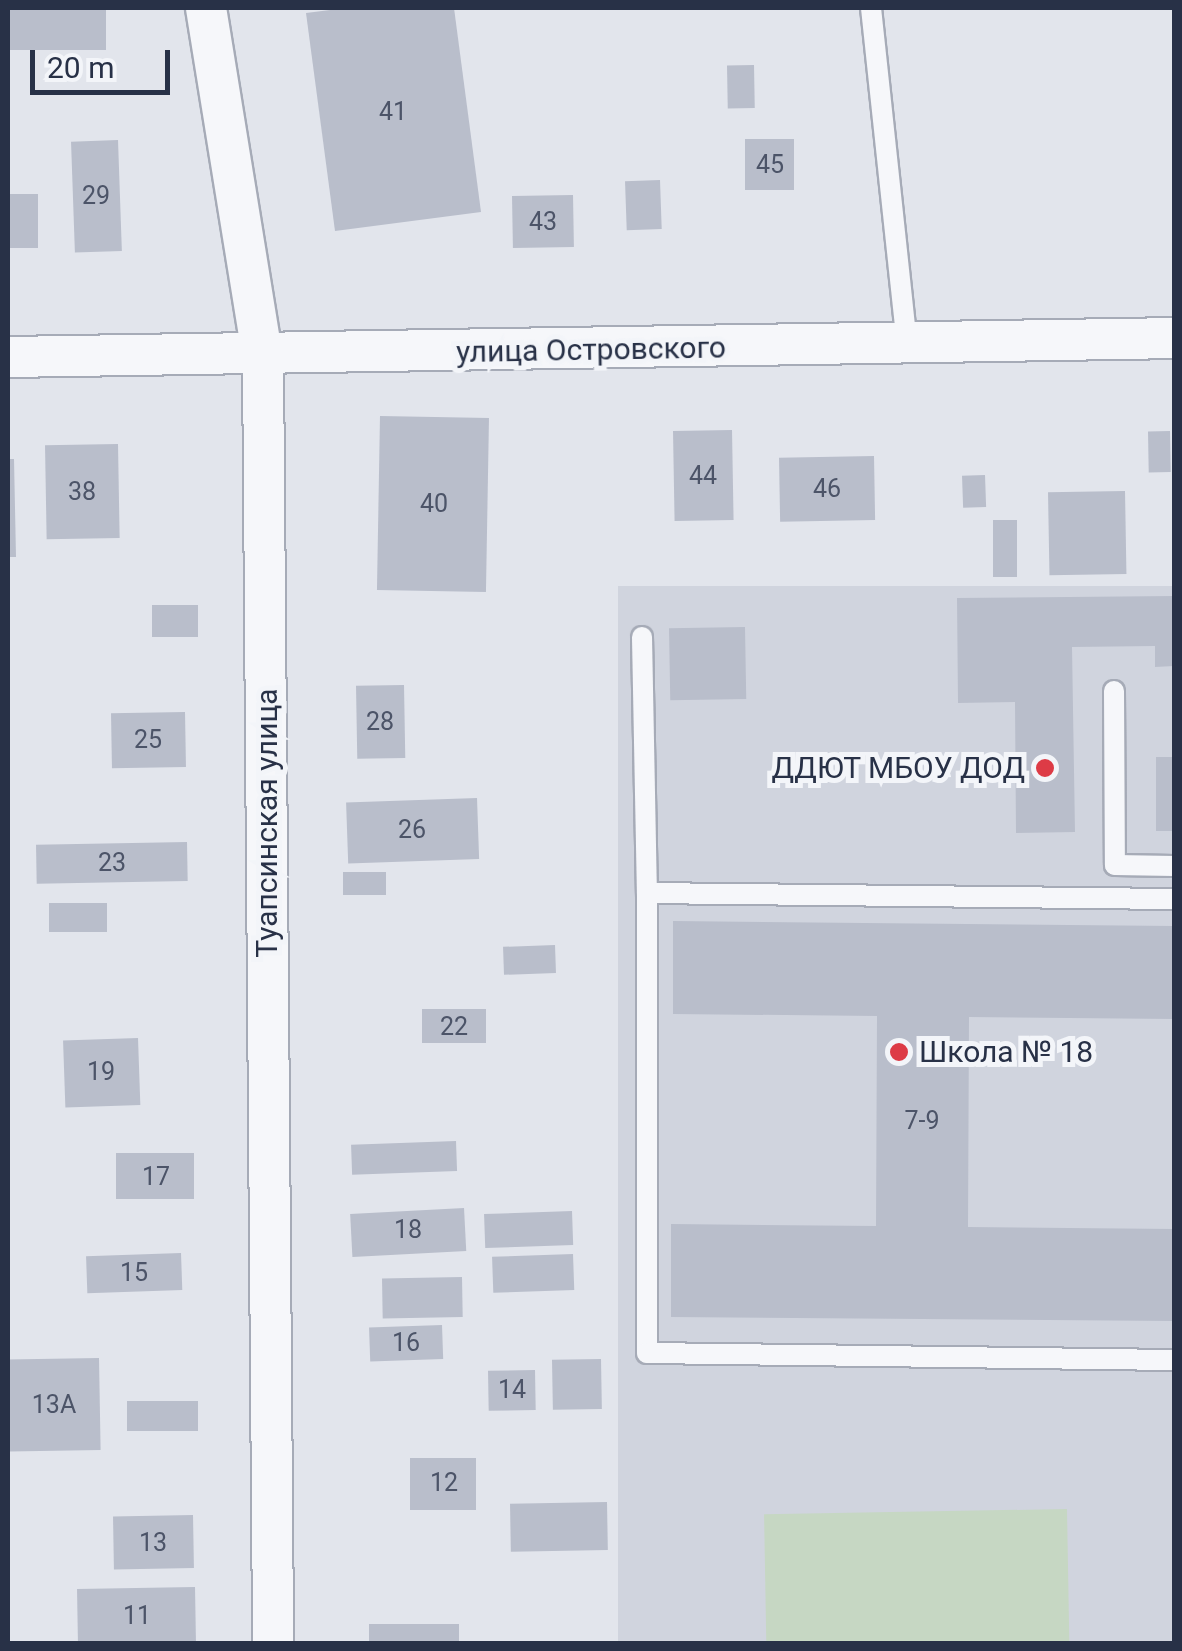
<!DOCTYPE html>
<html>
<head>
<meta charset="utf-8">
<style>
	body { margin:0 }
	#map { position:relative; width:1182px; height:1651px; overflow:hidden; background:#e2e5ec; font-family:Roboto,sans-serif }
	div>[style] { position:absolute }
	.built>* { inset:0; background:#d0d4de; transform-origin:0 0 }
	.green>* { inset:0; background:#c6d7c3; transform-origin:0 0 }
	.building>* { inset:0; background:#b9becb; transform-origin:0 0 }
	.roads { filter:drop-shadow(2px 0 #a6abb7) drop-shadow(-2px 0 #a6abb7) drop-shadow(0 2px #a6abb7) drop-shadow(0 -2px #a6abb7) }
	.service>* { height:20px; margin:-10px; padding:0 10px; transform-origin:10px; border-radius:10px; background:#f6f7fa }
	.minor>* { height:40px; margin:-20px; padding:0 20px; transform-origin:20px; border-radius:20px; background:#f6f7fa }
	.dots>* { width:28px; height:28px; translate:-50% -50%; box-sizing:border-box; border:5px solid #f3f5f9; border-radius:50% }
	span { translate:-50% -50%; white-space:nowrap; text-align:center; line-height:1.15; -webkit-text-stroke:10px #f3f5f9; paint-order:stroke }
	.number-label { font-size:25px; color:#4c5468 }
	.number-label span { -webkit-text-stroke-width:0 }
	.street-label { font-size:30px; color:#283147 }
	.poi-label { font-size:30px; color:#283147 }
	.right { translate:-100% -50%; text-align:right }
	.left { translate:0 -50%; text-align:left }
	.frame { position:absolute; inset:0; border:10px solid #283147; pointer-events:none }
	.scale { position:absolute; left:30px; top:50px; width:140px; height:45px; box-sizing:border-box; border:5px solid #283147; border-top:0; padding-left:12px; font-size:30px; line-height:35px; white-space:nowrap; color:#283147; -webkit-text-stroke:8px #f3f5f9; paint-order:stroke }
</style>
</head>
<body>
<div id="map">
	<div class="built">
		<div style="left:1174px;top:586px;width:1057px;height:556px;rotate:90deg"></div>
	</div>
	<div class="green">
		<div style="left:1067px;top:1509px;width:134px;height:303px;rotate:89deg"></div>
	</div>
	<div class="building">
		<div style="left:8px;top:8px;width:98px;height:42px"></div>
		<div style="clip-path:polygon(346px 8px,454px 8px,481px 212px,335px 231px,306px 13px)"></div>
		<div style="left:754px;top:65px;width:43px;height:27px;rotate:89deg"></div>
		<div style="left:794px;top:139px;width:51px;height:49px;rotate:90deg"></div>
		<div style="left:118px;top:140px;width:111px;height:47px;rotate:88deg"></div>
		<div style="left:660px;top:180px;width:49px;height:35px;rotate:88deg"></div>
		<div style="left:8px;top:194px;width:30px;height:54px"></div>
		<div style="left:573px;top:195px;width:52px;height:61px;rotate:89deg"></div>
		<div style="left:380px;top:416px;width:109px;height:174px;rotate:1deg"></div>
		<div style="left:732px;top:430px;width:90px;height:59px;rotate:89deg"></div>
		<div style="left:1170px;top:431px;width:41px;height:22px;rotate:89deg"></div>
		<div style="left:118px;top:444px;width:94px;height:73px;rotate:89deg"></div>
		<div style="left:874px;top:456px;width:64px;height:95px;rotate:89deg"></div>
		<div style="clip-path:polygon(8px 459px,14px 459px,16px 557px,8px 557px)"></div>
		<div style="left:985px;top:475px;width:32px;height:23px;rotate:88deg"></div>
		<div style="left:1125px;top:491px;width:83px;height:77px;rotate:89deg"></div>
		<div style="left:993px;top:520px;width:24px;height:57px"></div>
		<div style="clip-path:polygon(1174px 596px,1174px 666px,1155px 667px,1155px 646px,1072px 647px,1075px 832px,1016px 833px,1015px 702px,958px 703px,957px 598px)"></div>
		<div style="left:198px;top:605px;width:32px;height:46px;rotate:90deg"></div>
		<div style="left:745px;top:627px;width:72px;height:76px;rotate:89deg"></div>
		<div style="left:404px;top:685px;width:73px;height:48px;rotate:89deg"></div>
		<div style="left:185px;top:712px;width:55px;height:74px;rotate:89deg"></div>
		<div style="left:1156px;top:757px;width:18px;height:74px"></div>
		<div style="left:477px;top:798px;width:61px;height:131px;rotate:88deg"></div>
		<div style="left:187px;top:842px;width:39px;height:151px;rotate:89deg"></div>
		<div style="left:386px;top:872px;width:23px;height:43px;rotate:90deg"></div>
		<div style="left:49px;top:903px;width:58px;height:29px"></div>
		<div style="clip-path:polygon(673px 921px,1174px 926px,1174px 1019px,969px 1017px,968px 1227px,1174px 1229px,1174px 1321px,671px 1317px,671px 1224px,876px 1226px,877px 1016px,673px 1014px)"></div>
		<div style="left:555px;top:945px;width:28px;height:52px;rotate:88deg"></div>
		<div style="left:486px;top:1009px;width:34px;height:64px;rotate:90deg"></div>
		<div style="left:138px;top:1038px;width:67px;height:75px;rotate:88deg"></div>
		<div style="left:456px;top:1141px;width:30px;height:105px;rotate:88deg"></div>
		<div style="left:194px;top:1153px;width:46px;height:78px;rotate:90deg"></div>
		<div style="left:464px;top:1208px;width:43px;height:114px;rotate:87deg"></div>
		<div style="left:572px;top:1211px;width:34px;height:88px;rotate:88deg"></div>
		<div style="left:181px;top:1253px;width:37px;height:95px;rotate:88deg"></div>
		<div style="left:573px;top:1254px;width:36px;height:81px;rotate:88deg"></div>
		<div style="left:462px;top:1277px;width:40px;height:80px;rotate:89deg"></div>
		<div style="left:442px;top:1325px;width:34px;height:73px;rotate:88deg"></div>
		<div style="left:99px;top:1358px;width:92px;height:91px;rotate:89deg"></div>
		<div style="left:601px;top:1359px;width:50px;height:49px;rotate:89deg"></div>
		<div style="left:535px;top:1370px;width:40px;height:47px;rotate:89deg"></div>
		<div style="left:198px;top:1401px;width:30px;height:71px;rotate:90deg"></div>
		<div style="left:410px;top:1458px;width:66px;height:52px"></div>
		<div style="left:607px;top:1502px;width:48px;height:97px;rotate:89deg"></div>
		<div style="left:193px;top:1515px;width:53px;height:80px;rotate:89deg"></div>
		<div style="left:195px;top:1587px;width:57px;height:118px;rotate:89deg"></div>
		<div style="left:459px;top:1624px;width:20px;height:90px;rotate:90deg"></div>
	</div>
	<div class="roads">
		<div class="service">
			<div style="left:871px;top:8px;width:337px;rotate:83.9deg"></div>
			<div style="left:642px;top:637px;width:256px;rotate:88.9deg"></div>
			<div style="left:1114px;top:691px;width:174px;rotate:89.7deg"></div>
			<div style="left:1115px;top:865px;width:59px;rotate:1deg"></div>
			<div style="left:1174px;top:899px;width:527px;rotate:-179.35deg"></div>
			<div style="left:647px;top:893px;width:460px;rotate:90deg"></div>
			<div style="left:647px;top:1353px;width:527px;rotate:0.76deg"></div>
		</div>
		<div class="minor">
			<div style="left:206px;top:8px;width:355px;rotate:80.8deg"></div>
			<div style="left:263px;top:358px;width:1286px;rotate:89.55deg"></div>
			<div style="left:8px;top:357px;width:1166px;rotate:-0.93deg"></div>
		</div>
	</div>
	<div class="dots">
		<div style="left:1045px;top:768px;background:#dd3b46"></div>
		<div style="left:899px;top:1052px;background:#dd3b46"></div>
	</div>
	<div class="number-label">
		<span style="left:393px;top:112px">41</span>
		<span style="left:770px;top:165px">45</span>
		<span style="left:96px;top:196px">29</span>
		<span style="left:543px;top:222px">43</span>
		<span style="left:703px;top:476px">44</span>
		<span style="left:827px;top:489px">46</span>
		<span style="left:82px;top:492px">38</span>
		<span style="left:434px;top:504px">40</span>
		<span style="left:380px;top:722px">28</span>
		<span style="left:148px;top:740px">25</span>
		<span style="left:412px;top:830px">26</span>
		<span style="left:112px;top:863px">23</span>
		<span style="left:454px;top:1027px">22</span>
		<span style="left:101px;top:1072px">19</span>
		<span style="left:922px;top:1121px">7-9</span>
		<span style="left:156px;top:1177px">17</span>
		<span style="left:408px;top:1230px">18</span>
		<span style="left:134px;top:1273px">15</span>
		<span style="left:406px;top:1343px">16</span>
		<span style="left:512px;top:1390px">14</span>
		<span style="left:54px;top:1405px">13А</span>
		<span style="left:444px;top:1483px">12</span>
		<span style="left:153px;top:1543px">13</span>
		<span style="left:137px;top:1616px">11</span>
	</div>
	<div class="street-label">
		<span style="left:591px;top:350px;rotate:-1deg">улица Островского</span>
		<span style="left:267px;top:823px;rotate:-90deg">Туапсинская улица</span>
	</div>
	<div class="poi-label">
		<span class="right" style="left:1025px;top:768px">ДДЮТ МБОУ ДОД</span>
		<span class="left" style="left:919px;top:1052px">Школа № 18</span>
	</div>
	<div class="frame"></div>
	<div class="scale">20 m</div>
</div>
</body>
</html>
